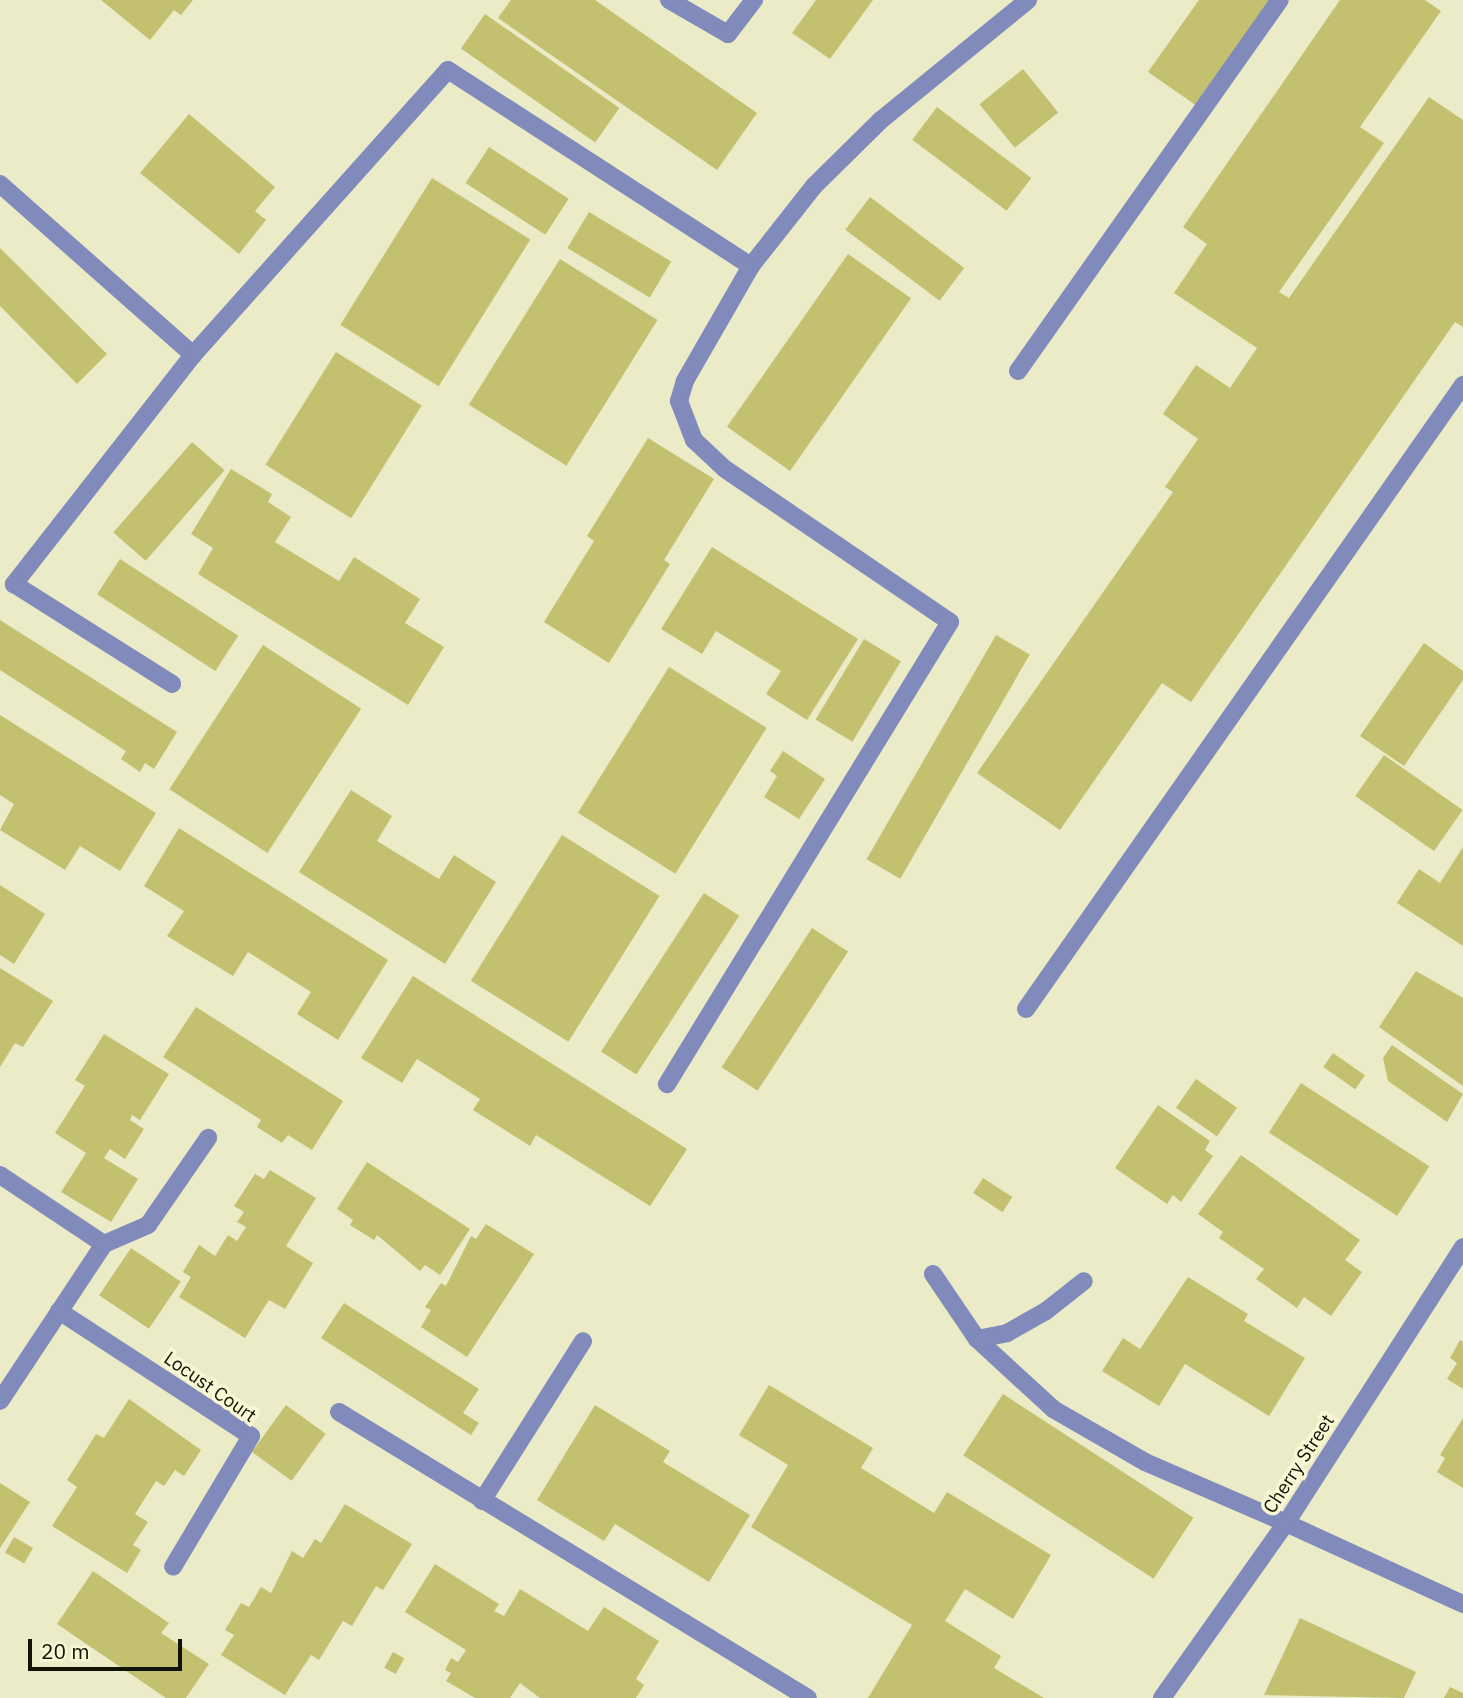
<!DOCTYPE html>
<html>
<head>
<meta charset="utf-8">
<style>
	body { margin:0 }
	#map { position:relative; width:1463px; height:1698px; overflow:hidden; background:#ebebc8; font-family:"IBM Plex Sans",sans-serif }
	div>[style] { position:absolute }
	.building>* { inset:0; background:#c3c170; transform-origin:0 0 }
	.lane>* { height:18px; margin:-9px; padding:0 9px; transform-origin:9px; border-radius:9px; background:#808abb }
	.street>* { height:18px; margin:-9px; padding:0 9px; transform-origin:9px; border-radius:9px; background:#808abb }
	span { translate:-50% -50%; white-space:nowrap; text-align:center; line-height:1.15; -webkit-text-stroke:7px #f8f8d5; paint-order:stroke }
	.street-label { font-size:19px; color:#121206 }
	.scale { position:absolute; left:28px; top:1639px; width:154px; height:32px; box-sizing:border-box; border:4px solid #121206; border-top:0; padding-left:9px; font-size:21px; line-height:24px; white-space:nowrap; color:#121206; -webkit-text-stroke:5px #f8f8d5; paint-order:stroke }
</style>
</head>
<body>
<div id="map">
	<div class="building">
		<div style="clip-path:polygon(101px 0,193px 0,181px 15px,174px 10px,150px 40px)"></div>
		<div style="clip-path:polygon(511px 0,595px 0,757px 113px,717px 170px,498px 18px)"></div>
		<div style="clip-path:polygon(816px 0,873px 0,830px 59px,792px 33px)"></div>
		<div style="clip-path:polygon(1199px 0,1273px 0,1197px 106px,1148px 72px)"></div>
		<div style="clip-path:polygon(1340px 0,1425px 0,1441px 11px,1360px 127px,1384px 143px,1279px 292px,1289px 298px,1429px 97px,1463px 120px,1463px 327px,1455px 322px,1191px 702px,1162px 683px,1060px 830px,977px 773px,1173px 492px,1165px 487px,1198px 439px,1163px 414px,1196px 365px,1230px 388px,1257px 348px,1174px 293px,1207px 244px,1183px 227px)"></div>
		<div style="left:485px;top:14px;width:164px;height:42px;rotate:35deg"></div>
		<div style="left:1023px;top:69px;width:56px;height:56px;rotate:51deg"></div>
		<div style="left:937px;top:107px;width:118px;height:41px;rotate:37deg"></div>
		<div style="clip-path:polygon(189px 114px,275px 187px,255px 211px,266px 220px,239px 254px,140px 173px)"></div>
		<div style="left:489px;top:147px;width:95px;height:43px;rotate:33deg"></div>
		<div style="left:432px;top:178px;width:116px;height:173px;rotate:32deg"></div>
		<div style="left:870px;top:197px;width:118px;height:41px;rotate:37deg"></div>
		<div style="left:589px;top:212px;width:96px;height:42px;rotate:31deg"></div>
		<div style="clip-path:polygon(0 248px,107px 354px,77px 384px,0 306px)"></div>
		<div style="left:848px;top:254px;width:77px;height:211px;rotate:35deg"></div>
		<div style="left:560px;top:259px;width:115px;height:172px;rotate:32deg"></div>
		<div style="left:336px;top:352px;width:101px;height:133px;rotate:32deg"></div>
		<div style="clip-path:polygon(648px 438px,714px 479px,664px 560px,670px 564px,609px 663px,544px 622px,594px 541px,587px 536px)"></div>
		<div style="left:192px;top:442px;width:43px;height:120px;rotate:41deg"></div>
		<div style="clip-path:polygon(231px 469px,272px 494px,268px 502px,291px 517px,275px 542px,339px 581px,354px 557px,420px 599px,405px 623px,444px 647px,408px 705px,198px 574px,213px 548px,191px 534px)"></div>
		<div style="clip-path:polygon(712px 547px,858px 639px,807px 720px,766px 694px,781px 671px,716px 631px,702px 654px,661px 629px)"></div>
		<div style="left:120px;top:559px;width:141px;height:42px;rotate:33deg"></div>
		<div style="clip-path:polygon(0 620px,177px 732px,154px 769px,145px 763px,140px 772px,121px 759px,126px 751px,0 670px)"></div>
		<div style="left:996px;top:635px;width:39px;height:259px;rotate:30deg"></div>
		<div style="left:864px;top:639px;width:43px;height:94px;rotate:31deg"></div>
		<div style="clip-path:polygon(1424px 643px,1463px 671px,1463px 680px,1404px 766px,1360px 736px)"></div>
		<div style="left:263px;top:645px;width:117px;height:172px;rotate:33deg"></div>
		<div style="left:669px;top:667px;width:115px;height:172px;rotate:32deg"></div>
		<div style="clip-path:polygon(0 715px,156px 813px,120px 871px,80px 846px,65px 870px,0 830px,14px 804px,0 795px)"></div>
		<div style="clip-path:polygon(783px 751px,825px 779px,799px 819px,764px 797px,777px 776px,770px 771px)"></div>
		<div style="left:1384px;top:755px;width:96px;height:50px;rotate:35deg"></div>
		<div style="clip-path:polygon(351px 790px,392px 816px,377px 841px,439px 879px,454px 855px,496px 882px,445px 964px,299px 872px)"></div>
		<div style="clip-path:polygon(179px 828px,388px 960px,338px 1040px,297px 1014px,311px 992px,248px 952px,233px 976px,167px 936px,184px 911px,144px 886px)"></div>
		<div style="left:562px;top:835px;width:115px;height:172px;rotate:32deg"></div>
		<div style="clip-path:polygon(1463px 847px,1463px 946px,1397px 903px,1419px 869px,1440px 883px)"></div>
		<div style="clip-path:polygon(0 885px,45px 914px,14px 964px,0 955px)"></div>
		<div style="left:704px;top:893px;width:42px;height:189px;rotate:33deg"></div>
		<div style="left:812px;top:928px;width:43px;height:166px;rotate:33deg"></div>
		<div style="clip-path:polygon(0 968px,53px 1001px,23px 1047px,15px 1043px,0 1067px)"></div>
		<div style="clip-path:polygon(1416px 971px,1463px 998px,1463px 1086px,1379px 1027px)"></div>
		<div style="clip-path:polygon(413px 976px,687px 1149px,650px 1206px,536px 1135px,530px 1146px,473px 1110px,480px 1099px,417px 1059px,402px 1083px,361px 1058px)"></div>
		<div style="clip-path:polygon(196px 1007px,343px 1101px,312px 1150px,288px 1135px,282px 1143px,257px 1127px,261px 1120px,163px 1057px)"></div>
		<div style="clip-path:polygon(104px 1034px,169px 1074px,140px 1120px,132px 1115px,130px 1120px,144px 1129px,125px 1159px,110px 1149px,104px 1158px,138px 1179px,111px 1222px,61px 1192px,86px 1153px,55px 1133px,85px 1086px,75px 1080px)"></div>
		<div style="clip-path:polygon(1392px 1045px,1463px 1094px,1447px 1122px,1388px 1081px,1383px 1058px)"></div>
		<div style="left:1333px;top:1053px;width:39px;height:17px;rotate:35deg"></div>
		<div style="left:1196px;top:1079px;width:50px;height:35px;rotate:35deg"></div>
		<div style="left:1301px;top:1083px;width:153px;height:59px;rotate:33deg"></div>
		<div style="clip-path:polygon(1158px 1105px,1210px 1141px,1205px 1150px,1213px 1156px,1181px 1202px,1173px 1195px,1167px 1204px,1115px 1168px)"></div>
		<div style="clip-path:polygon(1241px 1155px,1360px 1240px,1345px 1260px,1362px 1272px,1331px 1316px,1304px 1297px,1297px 1308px,1256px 1279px,1264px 1269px,1219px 1238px,1223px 1232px,1198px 1214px)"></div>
		<div style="clip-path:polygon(367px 1162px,470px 1229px,440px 1275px,425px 1265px,420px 1271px,377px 1235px,374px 1240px,350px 1225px,353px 1220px,337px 1209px)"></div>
		<div style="clip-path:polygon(270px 1170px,316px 1198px,286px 1246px,313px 1263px,285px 1309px,269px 1300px,245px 1338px,179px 1297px,191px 1277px,183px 1272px,199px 1245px,215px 1256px,228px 1235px,237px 1241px,246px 1227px,237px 1222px,244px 1212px,234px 1206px,255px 1174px,264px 1179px)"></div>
		<div style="left:983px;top:1178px;width:35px;height:18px;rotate:33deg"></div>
		<div style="clip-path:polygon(486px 1224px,534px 1254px,467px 1357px,421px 1327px,431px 1310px,425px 1307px,441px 1283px,446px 1286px,471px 1236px,476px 1239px)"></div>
		<div style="left:131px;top:1248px;width:60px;height:57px;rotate:34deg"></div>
		<div style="clip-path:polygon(1188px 1277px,1248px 1314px,1244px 1321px,1305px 1358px,1269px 1416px,1185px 1364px,1159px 1406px,1102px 1371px,1123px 1338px,1140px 1349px)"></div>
		<div style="clip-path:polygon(344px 1303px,479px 1389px,463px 1413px,479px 1423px,471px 1435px,321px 1338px)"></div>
		<div style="clip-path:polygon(1460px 1340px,1463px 1342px,1463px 1389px,1447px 1379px,1457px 1363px,1450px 1358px)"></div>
		<div style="clip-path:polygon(769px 1385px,873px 1448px,861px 1468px,934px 1513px,947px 1492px,1051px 1555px,1013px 1619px,965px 1589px,945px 1621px,1001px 1656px,994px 1668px,1044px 1698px,868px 1698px,912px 1625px,751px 1527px,788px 1465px,739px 1435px)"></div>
		<div style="left:1003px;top:1394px;width:227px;height:73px;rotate:33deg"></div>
		<div style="clip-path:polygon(129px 1399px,201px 1450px,184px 1476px,175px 1470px,164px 1486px,156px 1481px,135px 1514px,148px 1522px,133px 1545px,141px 1550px,127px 1573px,52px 1526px,77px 1487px,67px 1480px,96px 1434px,104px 1438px)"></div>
		<div style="left:286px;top:1405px;width:49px;height:58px;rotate:36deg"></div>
		<div style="clip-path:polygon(595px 1405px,670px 1451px,663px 1462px,750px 1515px,709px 1582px,615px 1524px,604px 1541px,537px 1500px)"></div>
		<div style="clip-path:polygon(1463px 1418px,1463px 1488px,1437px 1472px,1445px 1458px,1440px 1455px)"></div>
		<div style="clip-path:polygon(0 1483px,30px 1502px,0 1548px)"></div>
		<div style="clip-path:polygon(345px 1504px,412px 1544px,383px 1590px,376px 1586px,352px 1626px,343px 1621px,319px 1660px,311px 1655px,285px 1695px,221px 1655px,234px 1635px,225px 1630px,241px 1603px,249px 1607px,261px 1587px,271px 1593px,292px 1551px,303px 1558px,315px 1539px,321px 1543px)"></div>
		<div style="left:14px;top:1537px;width:22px;height:18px;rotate:30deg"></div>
		<div style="clip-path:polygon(435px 1564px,499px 1604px,494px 1611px,504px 1616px,520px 1589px,588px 1631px,604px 1607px,659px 1641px,636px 1679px,644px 1685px,636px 1698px,540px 1698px,520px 1683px,510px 1698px,475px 1698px,446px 1681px,451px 1673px,445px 1670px,451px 1658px,458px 1662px,466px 1650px,405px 1612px)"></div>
		<div style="clip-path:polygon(93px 1571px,169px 1623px,161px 1633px,209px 1664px,186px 1698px,166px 1698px,57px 1624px)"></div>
		<div style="clip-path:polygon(1300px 1618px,1416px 1672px,1404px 1698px,1264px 1695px)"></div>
		<div style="left:393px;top:1652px;width:13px;height:18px;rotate:29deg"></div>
		<div style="clip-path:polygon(1450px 1687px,1463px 1693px,1463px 1698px,1444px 1698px)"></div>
	</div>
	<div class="lane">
		<div style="left:669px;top:0;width:68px;rotate:30deg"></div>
		<div style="left:728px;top:34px;width:43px;rotate:-52.6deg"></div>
		<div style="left:0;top:184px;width:258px;rotate:41.5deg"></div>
		<div style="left:193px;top:355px;width:291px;rotate:128deg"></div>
		<div style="left:14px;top:584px;width:187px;rotate:32.3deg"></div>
		<div style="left:751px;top:266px;width:102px;rotate:-51.8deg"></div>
		<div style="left:814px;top:186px;width:94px;rotate:-44.6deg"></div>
		<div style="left:881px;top:120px;width:190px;rotate:-39.2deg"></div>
		<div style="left:193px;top:355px;width:382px;rotate:-48.2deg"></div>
		<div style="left:448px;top:70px;width:361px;rotate:32.9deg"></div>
		<div style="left:751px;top:266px;width:133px;rotate:119.9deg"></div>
		<div style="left:685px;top:381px;width:21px;rotate:107deg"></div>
		<div style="left:679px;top:401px;width:42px;rotate:69deg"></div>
		<div style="left:694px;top:440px;width:42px;rotate:43.1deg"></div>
		<div style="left:725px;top:469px;width:272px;rotate:34.2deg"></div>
		<div style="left:950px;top:622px;width:542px;rotate:121.49deg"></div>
		<div style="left:1018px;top:371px;width:454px;rotate:-54.8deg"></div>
		<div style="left:1026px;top:1009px;width:762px;rotate:-55deg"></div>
		<div style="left:933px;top:1274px;width:78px;rotate:55.9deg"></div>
		<div style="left:977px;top:1339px;width:103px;rotate:42.6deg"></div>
		<div style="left:1053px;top:1409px;width:106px;rotate:29.9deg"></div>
		<div style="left:1145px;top:1462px;width:154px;rotate:23.4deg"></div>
		<div style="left:977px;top:1339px;width:31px;rotate:-11deg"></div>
		<div style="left:1007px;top:1333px;width:45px;rotate:-29.4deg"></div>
		<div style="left:1046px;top:1311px;width:48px;rotate:-38.3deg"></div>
		<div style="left:339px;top:1412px;width:549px;rotate:31.38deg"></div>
		<div style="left:482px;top:1501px;width:189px;rotate:-57.7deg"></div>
	</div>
	<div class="street">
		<div style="left:0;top:1175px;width:125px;rotate:33.6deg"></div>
		<div style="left:104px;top:1244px;width:188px;rotate:123.5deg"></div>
		<div style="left:104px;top:1244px;width:48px;rotate:-23.4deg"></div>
		<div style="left:148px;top:1225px;width:106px;rotate:-55.4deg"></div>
		<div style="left:59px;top:1311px;width:229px;rotate:33.1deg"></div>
		<div style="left:251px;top:1436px;width:152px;rotate:120.8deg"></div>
		<div style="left:1286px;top:1523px;width:195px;rotate:24.6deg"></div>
		<div style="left:1162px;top:1698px;width:214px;rotate:-54.7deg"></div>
		<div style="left:1286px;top:1523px;width:328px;rotate:-57.3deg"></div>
	</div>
	<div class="street-label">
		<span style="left:210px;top:1387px;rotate:35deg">Locust Court</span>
		<span style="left:1299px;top:1464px;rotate:-57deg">Cherry Street</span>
	</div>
	<div class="scale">20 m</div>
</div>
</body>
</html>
